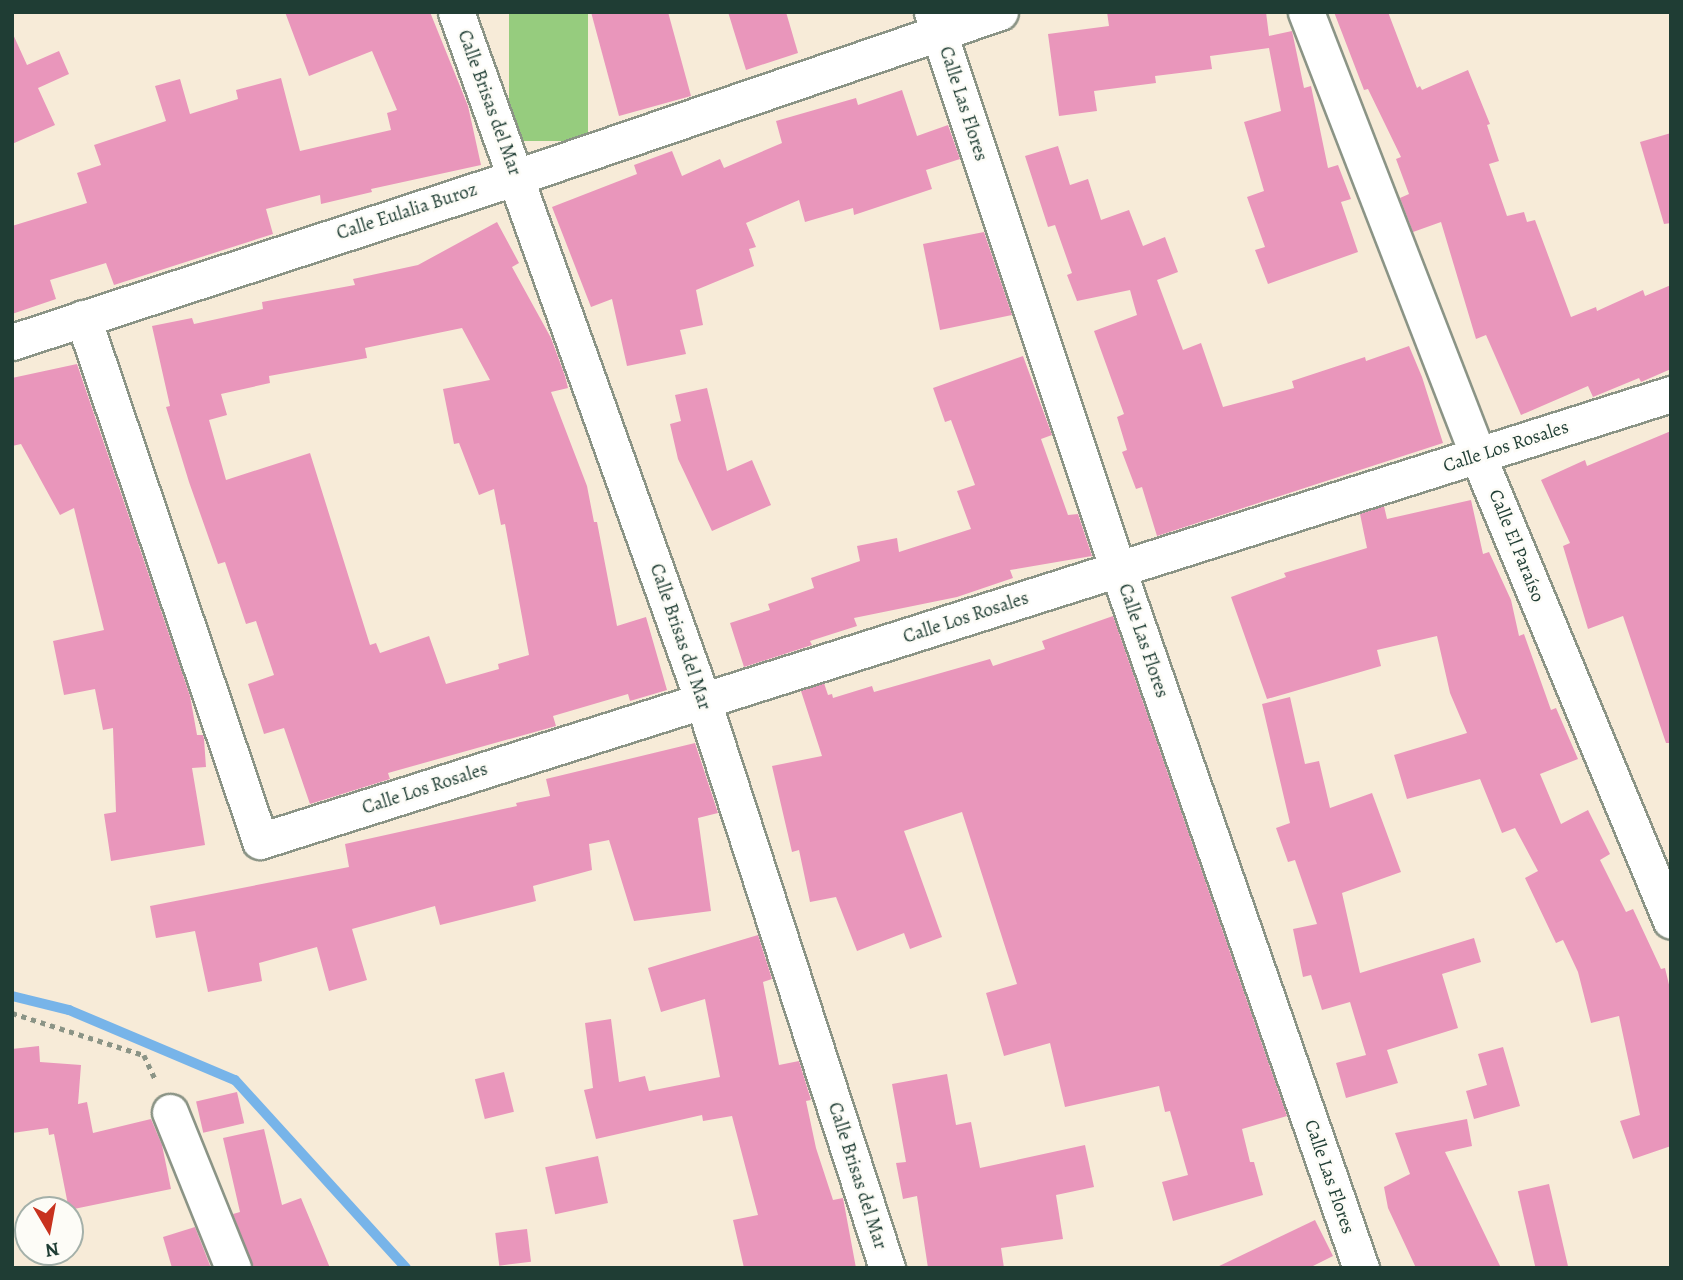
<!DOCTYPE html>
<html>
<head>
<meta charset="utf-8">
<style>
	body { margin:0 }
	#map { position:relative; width:1683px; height:1280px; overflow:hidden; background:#f7ebd8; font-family:Alegreya,serif }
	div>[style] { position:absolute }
	.green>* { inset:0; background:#96cc7e; transform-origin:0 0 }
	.stream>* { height:10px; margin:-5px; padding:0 5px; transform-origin:5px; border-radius:5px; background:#77b4e9 }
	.building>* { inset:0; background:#e996bb; transform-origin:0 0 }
	.path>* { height:4.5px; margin-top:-2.25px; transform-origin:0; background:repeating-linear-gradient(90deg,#8b9486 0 5px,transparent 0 10px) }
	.roads { filter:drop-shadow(2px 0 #8b9486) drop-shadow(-2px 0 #8b9486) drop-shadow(0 2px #8b9486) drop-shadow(0 -2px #8b9486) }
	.street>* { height:35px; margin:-17.5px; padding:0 17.5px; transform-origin:17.5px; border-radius:17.5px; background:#fff }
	span { translate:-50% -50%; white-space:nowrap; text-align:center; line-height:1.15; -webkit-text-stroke:5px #fdfcf7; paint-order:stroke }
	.street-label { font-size:19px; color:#1f3d34 }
	.frame { position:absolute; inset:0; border:14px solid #1f3d34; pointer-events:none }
	.north { position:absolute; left:14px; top:1196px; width:70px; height:70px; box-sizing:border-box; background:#fdfcf7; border:2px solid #a4b0a9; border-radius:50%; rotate:170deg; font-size:19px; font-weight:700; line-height:28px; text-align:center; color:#1f3d34 }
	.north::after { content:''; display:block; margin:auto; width:24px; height:32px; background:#c8321e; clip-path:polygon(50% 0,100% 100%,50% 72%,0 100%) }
</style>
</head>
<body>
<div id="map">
	<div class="green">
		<div style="left:509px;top:12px;width:79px;height:129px"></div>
	</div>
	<div class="stream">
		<div style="left:12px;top:996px;width:59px;rotate:13.8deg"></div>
		<div style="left:69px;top:1010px;width:180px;rotate:22.9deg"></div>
		<div style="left:235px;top:1080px;width:254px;rotate:47.7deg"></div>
	</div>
	<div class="building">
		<div style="clip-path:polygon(285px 12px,430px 12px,468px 106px,481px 165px,371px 189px,372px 192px,321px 204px,320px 195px,266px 209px,273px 234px,114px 285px,106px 263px,50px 280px,56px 299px,12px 314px,12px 226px,87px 203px,77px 173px,101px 165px,94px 145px,166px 121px,155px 86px,180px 79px,190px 114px,238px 99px,236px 90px,281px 78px,300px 151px,391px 130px,387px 113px,397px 110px,372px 51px,309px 76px)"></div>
		<div style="clip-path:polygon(591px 12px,668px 12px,691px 96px,619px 116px)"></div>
		<div style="clip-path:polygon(728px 12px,786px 12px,798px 53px,746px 70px)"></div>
		<div style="clip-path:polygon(1107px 12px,1266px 12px,1269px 36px,1292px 31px,1304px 88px,1311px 86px,1328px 168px,1338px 165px,1351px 199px,1341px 202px,1358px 252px,1268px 284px,1255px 250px,1265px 247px,1247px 197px,1264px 191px,1244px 122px,1281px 111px,1269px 48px,1210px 56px,1212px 69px,1155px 76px,1156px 83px,1094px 91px,1097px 111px,1059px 116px,1048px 34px,1109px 26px)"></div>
		<div style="clip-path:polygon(1334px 12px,1388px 12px,1417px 88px,1420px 86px,1422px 90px,1468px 70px,1490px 124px,1487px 125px,1499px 161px,1489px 164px,1507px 216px,1524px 212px,1527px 222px,1535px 220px,1571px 317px,1596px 307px,1597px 311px,1643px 290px,1645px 296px,1671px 285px,1671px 369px,1641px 382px,1639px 378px,1593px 397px,1588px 386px,1521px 415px,1486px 335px,1476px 339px,1441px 222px,1413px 232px,1400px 198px,1409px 194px,1396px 159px,1401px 157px,1368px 89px,1364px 90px)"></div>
		<div style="clip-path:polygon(12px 32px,27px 65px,59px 51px,69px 74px,38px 88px,55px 125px,12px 144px)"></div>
		<div style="clip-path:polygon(902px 90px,917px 136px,948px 125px,960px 159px,926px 170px,932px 189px,854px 215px,853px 208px,805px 222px,799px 200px,746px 223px,756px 247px,749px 249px,754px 266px,696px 290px,703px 325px,680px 330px,686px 354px,627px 366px,612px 299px,591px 307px,552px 207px,637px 174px,634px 165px,672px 151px,682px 176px,720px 159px,724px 168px,782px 143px,776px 121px,856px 98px,858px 105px)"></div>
		<div style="clip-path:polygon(1671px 133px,1671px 223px,1664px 224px,1640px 142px)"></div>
		<div style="clip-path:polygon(1058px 146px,1070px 185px,1088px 179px,1101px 220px,1129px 210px,1143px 246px,1165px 237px,1178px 272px,1157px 280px,1183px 350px,1201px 343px,1223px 407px,1294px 388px,1292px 381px,1365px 357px,1366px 361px,1409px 346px,1422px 377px,1443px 443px,1157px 536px,1142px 487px,1136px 489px,1122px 452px,1127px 450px,1117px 417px,1124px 414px,1094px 331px,1137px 315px,1130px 290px,1077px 301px,1067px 275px,1072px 273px,1055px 225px,1048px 227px,1025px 156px)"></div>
		<div style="clip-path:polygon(evenodd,497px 222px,519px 263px,512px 267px,551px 338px,565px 376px,568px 388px,551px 392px,587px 486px,594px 522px,597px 522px,617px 626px,646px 617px,667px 690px,630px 701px,628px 694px,553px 716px,556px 726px,388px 773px,390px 779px,310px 804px,284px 728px,264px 734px,248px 684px,274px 675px,256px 621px,246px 624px,225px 562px,218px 564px,189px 482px,166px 407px,170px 406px,152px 326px,192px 318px,194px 324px,263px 309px,262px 302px,355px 285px,353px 279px,418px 265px,497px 222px,462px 328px,490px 380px,443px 389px,454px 444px,459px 443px,479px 495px,494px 489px,501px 525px,505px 524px,529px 655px,498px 664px,499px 669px,446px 684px,429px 636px,380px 653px,376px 643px,370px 645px,310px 453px,226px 480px,209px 420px,227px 415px,221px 394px,270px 383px,269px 376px,367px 358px,365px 348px,462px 328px)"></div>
		<div style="clip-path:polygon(984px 232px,1012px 315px,940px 330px,923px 244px)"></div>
		<div style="clip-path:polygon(1023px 356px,1052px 435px,1041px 439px,1068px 515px,1078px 514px,1092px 556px,1010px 570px,1013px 578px,957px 597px,854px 618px,857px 626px,810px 641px,812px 645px,744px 667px,730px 623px,770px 610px,768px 604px,814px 588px,811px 578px,860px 561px,857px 546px,897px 538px,899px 552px,971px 529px,957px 491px,975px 485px,951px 420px,945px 422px,933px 388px)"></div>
		<div style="clip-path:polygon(77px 364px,190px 696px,197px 735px,203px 735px,204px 739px,206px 767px,192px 768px,205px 845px,111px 861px,104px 814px,116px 812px,113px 728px,103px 730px,95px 689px,64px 695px,53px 641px,104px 630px,74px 508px,60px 515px,21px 444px,12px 446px,12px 378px)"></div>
		<div style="clip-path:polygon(707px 388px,727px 471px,752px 460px,771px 505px,712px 531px,678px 459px,670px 424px,681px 421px,675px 395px)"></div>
		<div style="clip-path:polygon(1671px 431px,1671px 743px,1666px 743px,1623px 616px,1588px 629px,1563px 546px,1570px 543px,1541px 480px,1585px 460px,1587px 466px)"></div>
		<div style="clip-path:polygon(1471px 500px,1483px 554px,1489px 552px,1511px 600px,1519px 636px,1524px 634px,1551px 710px,1556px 708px,1578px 759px,1540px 774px,1561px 824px,1588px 810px,1610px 854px,1600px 860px,1626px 912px,1633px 909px,1661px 969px,1665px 968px,1671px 993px,1671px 1146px,1633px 1159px,1620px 1121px,1640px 1115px,1619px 1016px,1591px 1023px,1578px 972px,1563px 940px,1556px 943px,1525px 878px,1538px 871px,1515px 828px,1502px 833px,1480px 779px,1407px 799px,1394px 755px,1467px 733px,1450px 693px,1437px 636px,1377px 650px,1381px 666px,1267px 699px,1231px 597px,1286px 577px,1284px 573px,1367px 548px,1360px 514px,1384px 506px,1387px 519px)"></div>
		<div style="clip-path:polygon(1113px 616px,1287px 1116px,1242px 1129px,1250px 1162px,1254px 1162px,1263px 1195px,1173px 1221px,1162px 1182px,1188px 1175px,1170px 1111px,1165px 1112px,1159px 1086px,1065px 1107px,1050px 1043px,1004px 1056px,986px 993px,1017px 984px,962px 812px,904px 831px,942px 937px,910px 949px,904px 933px,857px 951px,836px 897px,810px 902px,799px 850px,792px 852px,772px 766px,822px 756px,801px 691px,824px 683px,828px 695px,832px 694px,833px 698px,872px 686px,874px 692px,990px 659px,993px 666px,1045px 649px,1042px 641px)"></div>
		<div style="clip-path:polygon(1290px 697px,1305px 764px,1319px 761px,1330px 808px,1372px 793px,1401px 872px,1342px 893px,1360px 973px,1474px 938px,1481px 962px,1442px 974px,1458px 1028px,1387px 1050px,1398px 1083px,1346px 1098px,1336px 1063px,1366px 1055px,1350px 1002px,1322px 1010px,1311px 975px,1303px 977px,1293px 929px,1317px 924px,1295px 860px,1288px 862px,1276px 828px,1290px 823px,1262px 704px)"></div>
		<div style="clip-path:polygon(695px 743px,718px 813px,698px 818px,711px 911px,634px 921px,609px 840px,589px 844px,592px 870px,533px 886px,536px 901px,440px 925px,435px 906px,352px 929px,367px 980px,329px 991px,317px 947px,259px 963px,262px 981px,208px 992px,195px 931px,156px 938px,150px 906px,349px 867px,345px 844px,517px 806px,516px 803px,550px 796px,546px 779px)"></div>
		<div style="clip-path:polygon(758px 935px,772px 979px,763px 982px,779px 1065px,799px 1061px,811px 1100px,806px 1101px,816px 1148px,833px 1200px,843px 1198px,856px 1268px,744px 1268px,733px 1220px,758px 1215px,732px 1116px,703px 1121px,702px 1115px,596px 1139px,584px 1090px,593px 1088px,585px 1023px,611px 1019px,619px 1082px,645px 1076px,649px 1091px,720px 1077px,705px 999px,661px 1012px,648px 968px)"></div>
		<div style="clip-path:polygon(39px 1046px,40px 1062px,81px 1065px,78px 1104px,87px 1102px,93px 1133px,151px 1119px,162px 1145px,171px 1189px,69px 1210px,54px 1134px,49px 1135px,48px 1128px,12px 1133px,12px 1049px)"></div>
		<div style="clip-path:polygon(1503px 1047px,1520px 1106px,1474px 1119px,1466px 1091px,1487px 1085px,1478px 1054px)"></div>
		<div style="left:504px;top:1072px;width:41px;height:30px;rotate:76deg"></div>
		<div style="clip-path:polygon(947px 1074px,956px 1125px,971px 1122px,980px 1168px,1085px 1145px,1094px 1187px,1056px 1195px,1063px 1239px,1001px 1248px,1004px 1268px,928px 1268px,917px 1196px,903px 1199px,896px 1163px,906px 1162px,892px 1084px)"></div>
		<div style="left:237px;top:1092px;width:32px;height:42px;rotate:77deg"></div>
		<div style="clip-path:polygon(1467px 1119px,1472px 1146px,1445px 1152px,1501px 1268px,1416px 1268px,1388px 1208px,1384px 1187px,1410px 1174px,1395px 1133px)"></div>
		<div style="clip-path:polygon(264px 1129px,282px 1205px,301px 1198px,330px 1268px,253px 1268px,233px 1214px,240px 1212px,223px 1138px)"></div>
		<div style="left:598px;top:1156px;width:48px;height:54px;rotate:78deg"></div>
		<div style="left:1549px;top:1184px;width:86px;height:32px;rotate:77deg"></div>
		<div style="clip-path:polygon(1315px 1220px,1333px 1256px,1309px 1268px,1215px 1268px)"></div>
		<div style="clip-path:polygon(195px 1227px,211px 1268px,172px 1268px,163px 1237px)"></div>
		<div style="left:527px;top:1229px;width:33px;height:32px;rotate:83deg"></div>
	</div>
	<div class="path">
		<div style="left:12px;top:1013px;width:139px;rotate:17.7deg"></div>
		<div style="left:144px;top:1055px;width:29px;rotate:65deg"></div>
	</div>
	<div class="roads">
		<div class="street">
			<div style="left:456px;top:12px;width:732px;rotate:70.28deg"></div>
			<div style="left:703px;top:701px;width:596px;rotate:72.02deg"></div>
			<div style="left:932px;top:12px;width:588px;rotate:71.57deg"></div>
			<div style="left:1118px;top:570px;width:739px;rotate:70.81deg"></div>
			<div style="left:1306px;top:12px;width:476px;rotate:68.8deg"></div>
			<div style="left:1478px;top:456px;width:503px;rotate:67.46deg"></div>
			<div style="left:83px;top:318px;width:552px;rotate:71.3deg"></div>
			<div style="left:260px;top:841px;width:1480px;rotate:-17.58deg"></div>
			<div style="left:12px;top:342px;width:519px;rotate:-18.09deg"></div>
			<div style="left:505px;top:181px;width:523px;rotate:-18.85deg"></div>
			<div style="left:170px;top:1112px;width:168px;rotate:68deg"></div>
		</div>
	</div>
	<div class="street-label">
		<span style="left:489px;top:103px;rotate:70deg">Calle Brisas del Mar</span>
		<span style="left:963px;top:104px;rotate:72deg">Calle Las Flores</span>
		<span style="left:407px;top:212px;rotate:-18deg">Calle Eulalia Buroz</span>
		<span style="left:1506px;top:447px;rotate:-18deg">Calle Los Rosales</span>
		<span style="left:1516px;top:546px;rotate:68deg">Calle El Paraíso</span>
		<span style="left:966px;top:618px;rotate:-18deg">Calle Los Rosales</span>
		<span style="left:680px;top:637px;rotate:71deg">Calle Brisas del Mar</span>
		<span style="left:1143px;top:641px;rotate:71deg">Calle Las Flores</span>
		<span style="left:425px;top:789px;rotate:-18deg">Calle Los Rosales</span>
		<span style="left:857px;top:1176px;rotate:72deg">Calle Brisas del Mar</span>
		<span style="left:1329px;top:1177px;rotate:71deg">Calle Las Flores</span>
	</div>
	<div class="frame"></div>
	<div class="north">N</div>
</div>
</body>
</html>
